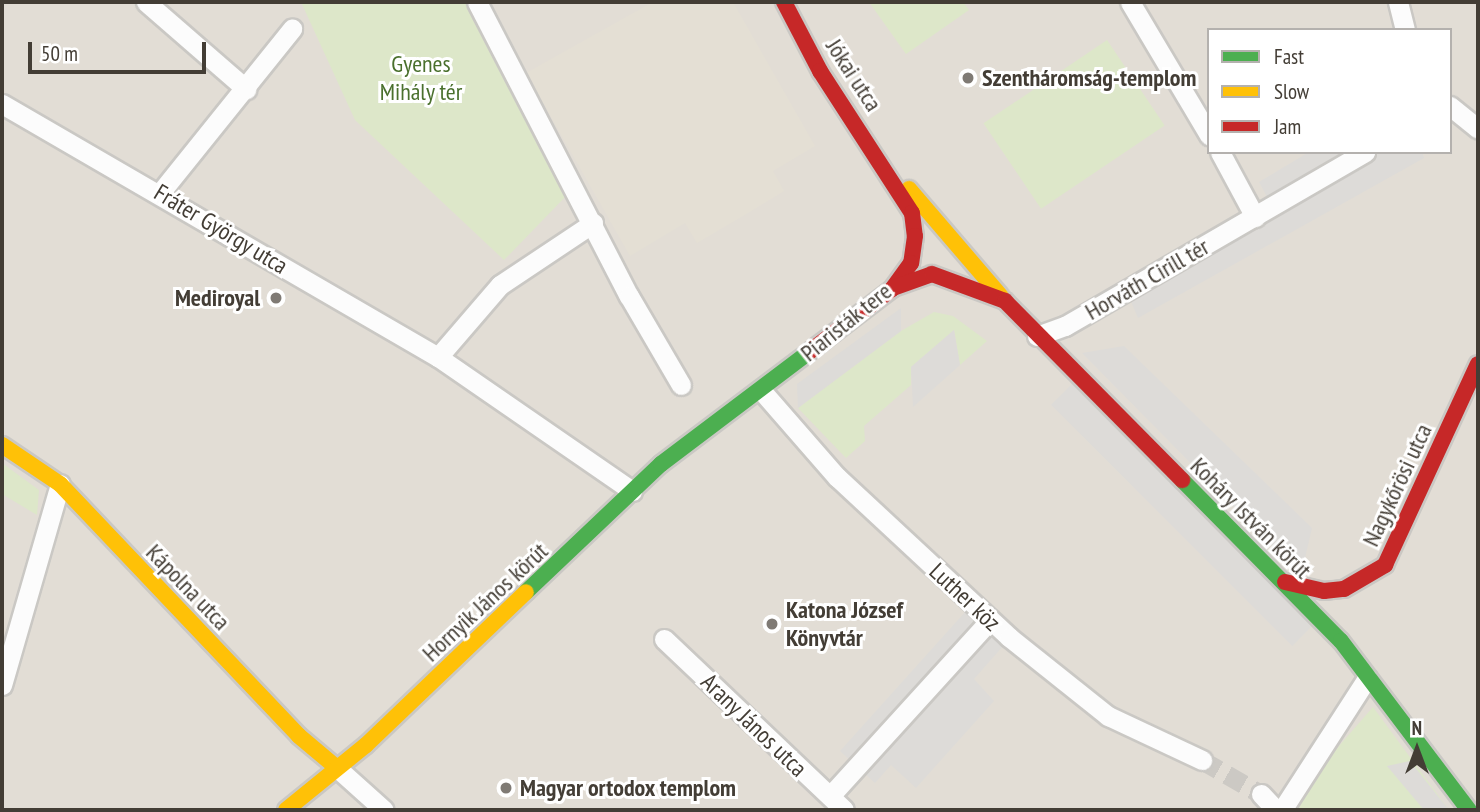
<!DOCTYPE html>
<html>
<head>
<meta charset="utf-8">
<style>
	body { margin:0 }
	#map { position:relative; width:1480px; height:812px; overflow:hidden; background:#eeece8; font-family:"PT Sans Narrow",sans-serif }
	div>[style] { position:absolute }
	.residential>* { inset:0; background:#e2ddd5 }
	.education>* { inset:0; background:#e4dfd4 }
	.green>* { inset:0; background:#dde7c9; transform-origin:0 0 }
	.parking>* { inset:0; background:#dddbd8; transform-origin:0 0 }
	.street-tunnel>* { height:19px; margin-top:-9.5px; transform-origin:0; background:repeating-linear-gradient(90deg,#ccc9c4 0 19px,transparent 0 29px) }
	.roads { filter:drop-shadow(2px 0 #cac8c4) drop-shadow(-2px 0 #cac8c4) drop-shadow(0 2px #cac8c4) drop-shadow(0 -2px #cac8c4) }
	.street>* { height:19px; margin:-9.5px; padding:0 9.5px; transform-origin:9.5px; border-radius:9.5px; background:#fcfcfc }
	.fast>* { height:16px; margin:-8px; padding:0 8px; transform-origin:8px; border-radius:8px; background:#4caf50 }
	.slow>* { height:16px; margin:-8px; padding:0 8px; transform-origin:8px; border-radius:8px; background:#ffc107 }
	.jam>* { height:16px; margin:-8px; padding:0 8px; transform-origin:8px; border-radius:8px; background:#c62828 }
	.dots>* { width:19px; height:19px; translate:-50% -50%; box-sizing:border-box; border:4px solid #fff; border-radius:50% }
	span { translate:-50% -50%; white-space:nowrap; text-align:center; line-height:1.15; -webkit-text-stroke:6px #fff; paint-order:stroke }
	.park-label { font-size:24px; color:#4a702d }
	.street-label { font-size:24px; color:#433d35 }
	.poi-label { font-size:24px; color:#433d35; font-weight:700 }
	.left { translate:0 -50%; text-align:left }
	.right { translate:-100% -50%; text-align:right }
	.frame { position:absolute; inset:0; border:4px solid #433d35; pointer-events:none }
	.legend { position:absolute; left:1207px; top:28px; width:245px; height:126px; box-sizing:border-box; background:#fff; border:2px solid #b4b1ae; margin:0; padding:9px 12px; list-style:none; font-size:21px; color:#433d35 }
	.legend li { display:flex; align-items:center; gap:14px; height:35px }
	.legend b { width:35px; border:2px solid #b4b1ae }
	.north { position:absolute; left:1382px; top:714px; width:70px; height:70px; -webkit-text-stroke:5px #fff; paint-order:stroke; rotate:0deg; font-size:19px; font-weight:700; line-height:28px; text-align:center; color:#433d35 }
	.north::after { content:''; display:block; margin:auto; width:24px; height:32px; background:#433d35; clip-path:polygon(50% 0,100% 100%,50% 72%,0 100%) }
	.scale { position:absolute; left:28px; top:42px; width:178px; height:32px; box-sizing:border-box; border:4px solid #433d35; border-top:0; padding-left:9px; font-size:21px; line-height:24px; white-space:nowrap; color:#433d35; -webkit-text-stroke:5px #fff; paint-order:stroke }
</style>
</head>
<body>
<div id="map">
	<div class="residential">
		<div style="clip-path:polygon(evenodd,2px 2px,1478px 2px,1478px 810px,2px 810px,2px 2px,1209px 30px,1450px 30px,1450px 152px,1209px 152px,1209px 30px)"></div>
	</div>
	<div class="education">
		<div style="clip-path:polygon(653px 2px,733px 2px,815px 146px,773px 171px,784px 191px,743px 216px,697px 243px,685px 223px,630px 256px,526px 73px)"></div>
	</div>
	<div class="green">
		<div style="clip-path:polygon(301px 2px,468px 2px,568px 194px,504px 260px,355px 120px)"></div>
		<div style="clip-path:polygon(869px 2px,963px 2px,969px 10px,906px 54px)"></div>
		<div style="left:1107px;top:40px;width:103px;height:149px;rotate:56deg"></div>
		<div style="clip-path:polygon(934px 312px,953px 316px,987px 341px,960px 365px,954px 330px,911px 367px,911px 385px,864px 426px,865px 441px,846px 458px,798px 408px,901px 331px)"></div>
		<div style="clip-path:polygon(2px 463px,39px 490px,37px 515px,2px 494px)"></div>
		<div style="clip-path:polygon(1373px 707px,1449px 810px,1283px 810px)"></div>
	</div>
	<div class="parking">
		<div style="clip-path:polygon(1309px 152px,1422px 152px,1424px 158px,1138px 318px,1126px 290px,1272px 206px,1259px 182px)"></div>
		<div style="clip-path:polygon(901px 308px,901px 331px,798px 408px,797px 384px)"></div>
		<div style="clip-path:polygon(954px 330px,960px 365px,913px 407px,911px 367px)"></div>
		<div style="clip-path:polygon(1124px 346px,1312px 528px,1301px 575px,1082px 353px)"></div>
		<div style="left:1078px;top:378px;width:341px;height:38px;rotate:45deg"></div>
		<div style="clip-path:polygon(966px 611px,1004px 645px,974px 679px,994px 701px,916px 788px,891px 765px,875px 783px,840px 751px)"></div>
		<div style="clip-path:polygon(1410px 761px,1449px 810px,1424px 810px,1387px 766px)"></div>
	</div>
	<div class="street-tunnel">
		<div style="left:1202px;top:760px;width:68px;rotate:30deg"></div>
	</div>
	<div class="roads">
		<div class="street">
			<div style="left:146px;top:2px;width:133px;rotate:41deg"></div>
			<div style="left:477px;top:2px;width:331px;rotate:62.7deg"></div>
			<div style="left:629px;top:296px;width:103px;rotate:59.7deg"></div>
			<div style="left:1130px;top:2px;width:155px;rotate:59.3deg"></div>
			<div style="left:1398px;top:2px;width:29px;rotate:76deg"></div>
			<div style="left:2px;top:104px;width:504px;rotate:30.13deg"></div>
			<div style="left:438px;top:357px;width:236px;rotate:34.6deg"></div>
			<div style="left:1450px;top:106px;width:36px;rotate:39deg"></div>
			<div style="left:1220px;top:152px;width:74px;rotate:61.7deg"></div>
			<div style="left:160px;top:193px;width:211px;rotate:-51.2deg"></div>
			<div style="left:1037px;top:336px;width:30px;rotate:-20deg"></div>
			<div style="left:1065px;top:326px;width:347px;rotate:-30.1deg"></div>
			<div style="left:438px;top:357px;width:95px;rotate:-49.3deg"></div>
			<div style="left:500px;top:285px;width:112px;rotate:-33.7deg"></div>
			<div style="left:761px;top:390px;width:116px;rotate:48.9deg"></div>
			<div style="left:837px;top:477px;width:235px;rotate:42.9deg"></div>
			<div style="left:1009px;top:637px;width:127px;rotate:38.6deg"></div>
			<div style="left:1108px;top:716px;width:104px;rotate:25.1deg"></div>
			<div style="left:664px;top:639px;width:248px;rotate:43.5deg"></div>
			<div style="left:2px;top:685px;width:209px;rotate:-73.9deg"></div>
			<div style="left:336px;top:767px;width:64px;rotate:41.9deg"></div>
			<div style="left:1261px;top:794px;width:22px;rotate:47deg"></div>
			<div style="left:830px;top:796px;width:238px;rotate:-47.7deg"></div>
			<div style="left:1282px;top:810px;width:157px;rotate:-57.2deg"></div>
		</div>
		<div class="fast">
			<div style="left:1182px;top:480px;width:226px;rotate:45.4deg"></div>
			<div style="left:1341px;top:641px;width:212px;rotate:52.9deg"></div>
			<div style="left:526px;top:592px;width:186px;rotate:-43.5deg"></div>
			<div style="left:661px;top:464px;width:186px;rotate:-37.1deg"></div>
		</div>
		<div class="slow">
			<div style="left:909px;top:189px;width:140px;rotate:49.4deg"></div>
			<div style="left:2px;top:445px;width:70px;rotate:33.9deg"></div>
			<div style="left:60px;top:484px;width:347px;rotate:46.5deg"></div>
			<div style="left:299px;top:736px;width:48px;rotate:40deg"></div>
			<div style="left:286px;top:810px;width:103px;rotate:-39.1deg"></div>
			<div style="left:366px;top:745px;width:221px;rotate:-43.7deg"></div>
		</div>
		<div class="jam">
			<div style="left:784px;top:2px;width:78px;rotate:62.4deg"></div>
			<div style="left:820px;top:71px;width:169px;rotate:57.1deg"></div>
			<div style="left:912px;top:213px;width:23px;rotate:83deg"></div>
			<div style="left:915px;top:236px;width:27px;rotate:98deg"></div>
			<div style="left:911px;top:263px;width:32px;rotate:126deg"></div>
			<div style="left:892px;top:289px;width:104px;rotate:142.8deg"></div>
			<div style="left:893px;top:288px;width:41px;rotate:-19.7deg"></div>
			<div style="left:932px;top:274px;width:78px;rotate:20.3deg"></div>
			<div style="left:1005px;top:301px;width:252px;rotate:45.3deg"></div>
			<div style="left:1285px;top:582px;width:40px;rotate:13deg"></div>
			<div style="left:1324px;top:591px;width:20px;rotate:-6deg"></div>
			<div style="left:1344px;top:589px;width:48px;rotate:-30.3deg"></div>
			<div style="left:1385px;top:565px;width:221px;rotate:-65.2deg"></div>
		</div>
	</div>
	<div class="dots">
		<div style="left:968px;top:78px;background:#7f7a74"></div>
		<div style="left:276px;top:298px;background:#7f7a74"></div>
		<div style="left:772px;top:624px;background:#7f7a74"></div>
		<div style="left:506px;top:788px;background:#7f7a74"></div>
	</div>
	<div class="park-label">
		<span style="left:421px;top:78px">Gyenes<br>Mihály tér</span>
	</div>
	<div class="street-label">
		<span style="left:854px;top:75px;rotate:57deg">Jókai utca</span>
		<span style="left:221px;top:229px;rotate:31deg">Fráter György utca</span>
		<span style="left:1147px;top:279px;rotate:-30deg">Horváth Cirill tér</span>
		<span style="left:846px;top:322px;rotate:-39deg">Piaristák tere</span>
		<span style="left:1397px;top:485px;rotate:-65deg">Nagykőrösi utca</span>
		<span style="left:1251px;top:518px;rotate:45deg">Koháry István körút</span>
		<span style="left:188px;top:587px;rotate:46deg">Kápolna utca</span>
		<span style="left:965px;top:597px;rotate:43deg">Luther köz</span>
		<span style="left:485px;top:602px;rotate:-43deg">Hornyik János körút</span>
		<span style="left:754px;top:725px;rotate:44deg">Arany János utca</span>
	</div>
	<div class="poi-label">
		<span class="left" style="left:982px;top:78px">Szentháromság-templom</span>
		<span class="right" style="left:260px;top:298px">Mediroyal</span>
		<span class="left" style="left:786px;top:624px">Katona József<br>Könyvtár</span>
		<span class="left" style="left:520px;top:788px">Magyar ortodox templom</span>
	</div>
	<div class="frame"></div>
	<ul class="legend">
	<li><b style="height:9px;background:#4caf50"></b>Fast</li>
	<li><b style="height:9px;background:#ffc107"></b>Slow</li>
	<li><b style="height:9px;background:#c62828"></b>Jam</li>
	</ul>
	<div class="north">N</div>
	<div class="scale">50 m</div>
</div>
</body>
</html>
